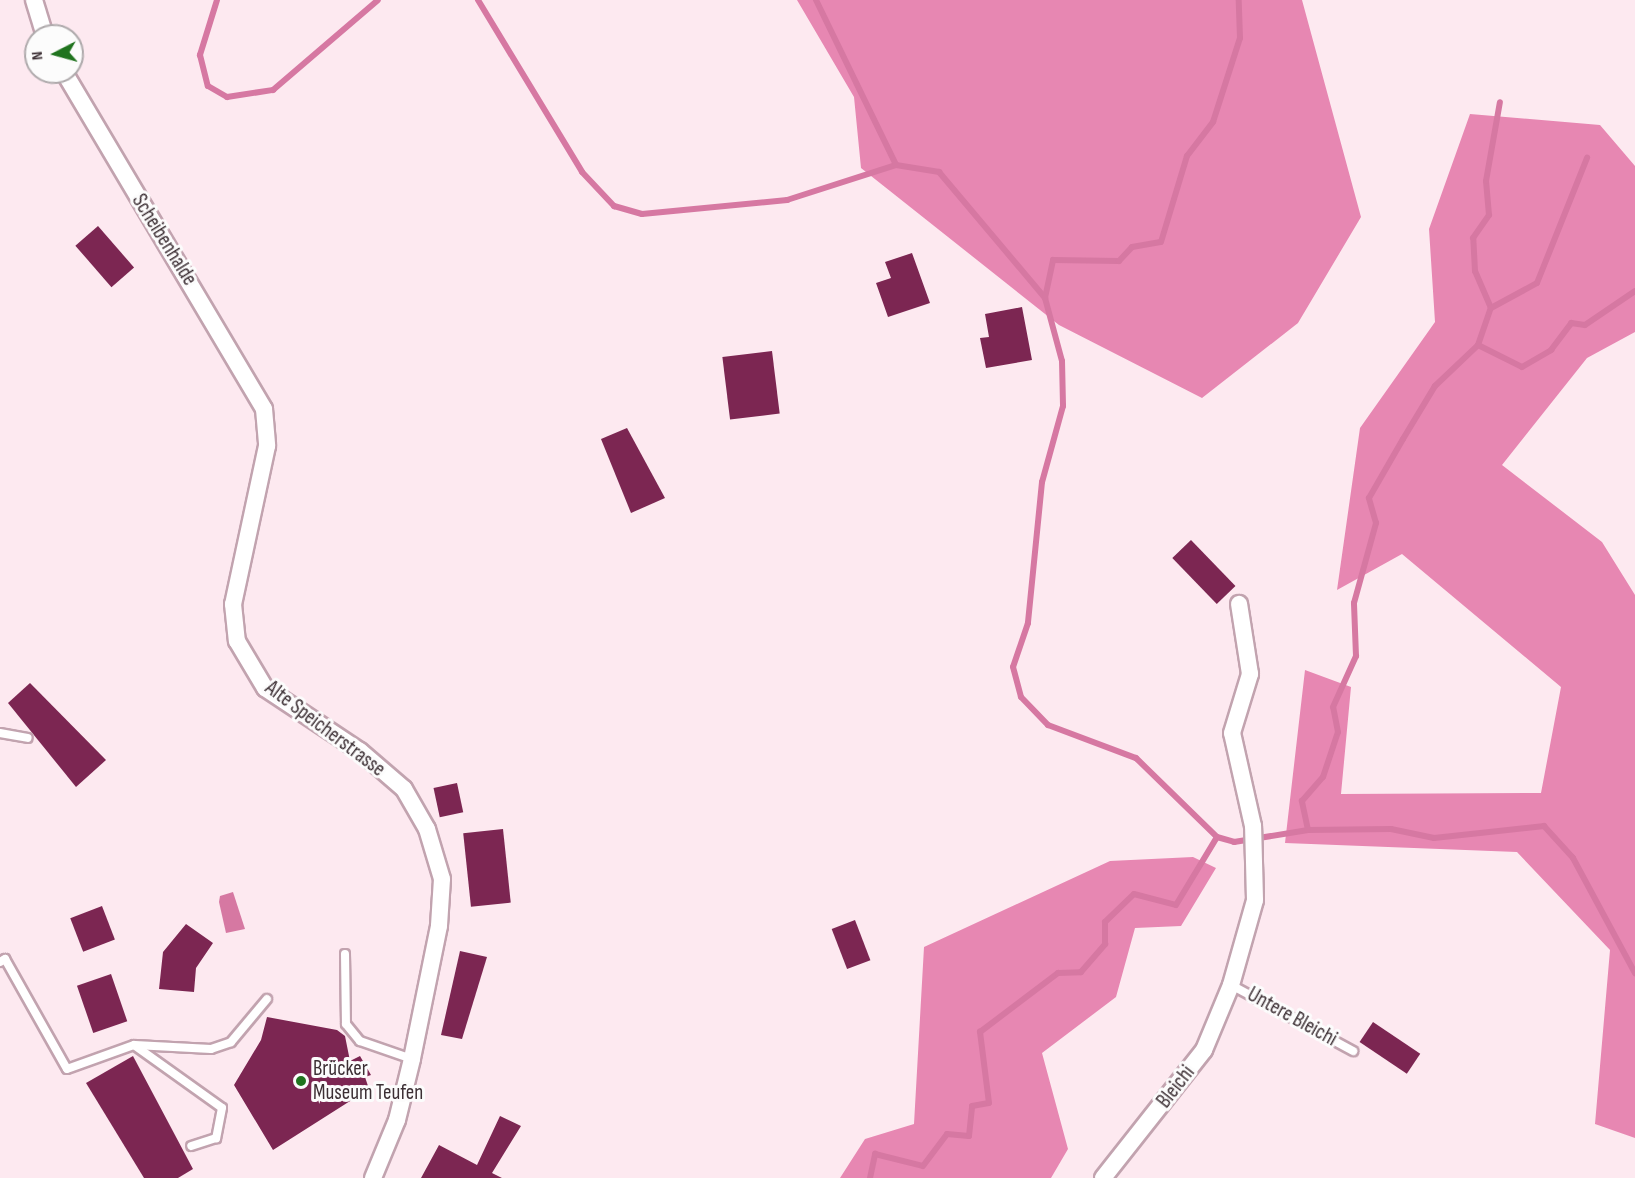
<!DOCTYPE html>
<html>
<head>
<meta charset="utf-8">
<style>
	body { margin:0 }
	#map { position:relative; width:1635px; height:1178px; overflow:hidden; background:#fde9f0; font-family:"Sofia Sans Condensed",sans-serif }
	div>[style] { position:absolute }
	.forest>* { inset:0; background:#e787b2 }
	.water>* { inset:0; background:#d678a2 }
	.stream>* { height:6px; margin:-3px; padding:0 3px; transform-origin:3px; border-radius:3px; background:#d678a2 }
	.building>* { inset:0; background:#7c2652; transform-origin:0 0 }
	.roads { filter:drop-shadow(2px 0 #c2a3af) drop-shadow(-2px 0 #c2a3af) drop-shadow(0 2px #c2a3af) drop-shadow(0 -2px #c2a3af) }
	.lane>* { height:8px; margin:-4px; padding:0 4px; transform-origin:4px; border-radius:4px; background:#fff }
	.street>* { height:16px; margin:-8px; padding:0 8px; transform-origin:8px; border-radius:8px; background:#fff }
	.dots>* { width:16px; height:16px; translate:-50% -50%; box-sizing:border-box; border:3px solid #fcfcfc; border-radius:50% }
	span { translate:-50% -50%; white-space:nowrap; text-align:center; line-height:1.15; -webkit-text-stroke:6px #fcfcfc; paint-order:stroke }
	.street-label { font-size:21px; color:#3c2f34 }
	.poi-label { font-size:21px; color:#3c2f34 }
	.left { translate:0 -50%; text-align:left }
	.north { position:absolute; left:24px; top:24px; width:60px; height:60px; box-sizing:border-box; background:#fcfcfc; border:2px solid #afaaac; border-radius:50%; rotate:264deg; font-size:16px; font-weight:700; line-height:24px; text-align:center; color:#3c2f34 }
	.north::after { content:''; display:block; margin:auto; width:21px; height:27px; background:#20741f; clip-path:polygon(50% 0,100% 100%,50% 72%,0 100%) }
</style>
</head>
<body>
<div id="map">
	<div class="forest">
		<div style="clip-path:polygon(797px 0,1302px 0,1361px 217px,1298px 323px,1202px 398px,1059px 325px,861px 168px,854px 97px)"></div>
		<div style="clip-path:polygon(1470px 114px,1600px 125px,1635px 166px,1635px 332px,1587px 358px,1502px 465px,1602px 542px,1635px 595px,1635px 1138px,1595px 1124px,1610px 950px,1517px 852px,1285px 843px,1305px 670px,1351px 687px,1341px 794px,1541px 793px,1561px 687px,1402px 554px,1337px 590px,1360px 428px,1435px 322px,1429px 229px)"></div>
		<div style="clip-path:polygon(1193px 857px,1216px 868px,1181px 926px,1135px 928px,1116px 997px,1042px 1053px,1068px 1149px,1051px 1178px,840px 1178px,865px 1139px,914px 1124px,924px 947px,1110px 861px)"></div>
	</div>
	<div class="water">
		<div style="clip-path:polygon(233px 892px,245px 929px,226px 933px,219px 902px,220px 896px)"></div>
	</div>
	<div class="stream">
		<div style="left:217px;top:0;width:58px;rotate:107.2deg"></div>
		<div style="left:200px;top:55px;width:32px;rotate:76deg"></div>
		<div style="left:208px;top:86px;width:22px;rotate:30deg"></div>
		<div style="left:227px;top:97px;width:47px;rotate:-8.7deg"></div>
		<div style="left:273px;top:90px;width:138px;rotate:-40.6deg"></div>
		<div style="left:478px;top:0;width:201px;rotate:58.8deg"></div>
		<div style="left:582px;top:172px;width:47px;rotate:46.7deg"></div>
		<div style="left:614px;top:206px;width:29px;rotate:16deg"></div>
		<div style="left:642px;top:214px;width:146px;rotate:-5.5deg"></div>
		<div style="left:787px;top:200px;width:114px;rotate:-17.8deg"></div>
		<div style="left:896px;top:165px;width:44px;rotate:9.2deg"></div>
		<div style="left:939px;top:172px;width:165px;rotate:49.9deg"></div>
		<div style="left:1045px;top:298px;width:65px;rotate:74.9deg"></div>
		<div style="left:1062px;top:361px;width:45px;rotate:88.7deg"></div>
		<div style="left:1063px;top:406px;width:79px;rotate:105.4deg"></div>
		<div style="left:1042px;top:482px;width:142px;rotate:95.7deg"></div>
		<div style="left:1028px;top:623px;width:46px;rotate:108.8deg"></div>
		<div style="left:1013px;top:667px;width:31px;rotate:75deg"></div>
		<div style="left:1021px;top:697px;width:39px;rotate:46deg"></div>
		<div style="left:1048px;top:725px;width:94px;rotate:20.6deg"></div>
		<div style="left:1136px;top:758px;width:113px;rotate:44.3deg"></div>
		<div style="left:1217px;top:837px;width:18px;rotate:16deg"></div>
		<div style="left:1234px;top:842px;width:75px;rotate:-9.2deg"></div>
		<div style="left:1308px;top:830px;width:83px;rotate:-0.7deg"></div>
		<div style="left:1391px;top:829px;width:44px;rotate:11.8deg"></div>
		<div style="left:1434px;top:838px;width:111px;rotate:-6.2deg"></div>
		<div style="left:1544px;top:826px;width:43px;rotate:47.8deg"></div>
		<div style="left:1573px;top:858px;width:131px;rotate:61.7deg"></div>
		<div style="left:816px;top:0;width:183px;rotate:64.1deg"></div>
		<div style="left:1045px;top:298px;width:39px;rotate:-78deg"></div>
		<div style="left:1053px;top:260px;width:66px;rotate:0.9deg"></div>
		<div style="left:1119px;top:261px;width:19px;rotate:-47deg"></div>
		<div style="left:1132px;top:247px;width:29px;rotate:-10deg"></div>
		<div style="left:1161px;top:242px;width:90px;rotate:-73.2deg"></div>
		<div style="left:1187px;top:156px;width:43px;rotate:-52.6deg"></div>
		<div style="left:1213px;top:122px;width:88px;rotate:-72.2deg"></div>
		<div style="left:1240px;top:38px;width:38px;rotate:-92deg"></div>
		<div style="left:1491px;top:308px;width:40px;rotate:-113.4deg"></div>
		<div style="left:1475px;top:271px;width:33px;rotate:-93deg"></div>
		<div style="left:1473px;top:238px;width:28px;rotate:-55deg"></div>
		<div style="left:1489px;top:215px;width:34px;rotate:-95deg"></div>
		<div style="left:1486px;top:181px;width:80px;rotate:-80deg"></div>
		<div style="left:1478px;top:345px;width:39px;rotate:-71deg"></div>
		<div style="left:1491px;top:308px;width:52px;rotate:-28.5deg"></div>
		<div style="left:1537px;top:283px;width:135px;rotate:-68.2deg"></div>
		<div style="left:1308px;top:830px;width:30px;rotate:-102deg"></div>
		<div style="left:1302px;top:801px;width:32px;rotate:-49deg"></div>
		<div style="left:1323px;top:777px;width:47px;rotate:-71.6deg"></div>
		<div style="left:1338px;top:732px;width:25px;rotate:-101deg"></div>
		<div style="left:1333px;top:707px;width:56px;rotate:-65.7deg"></div>
		<div style="left:1356px;top:656px;width:53px;rotate:-92.2deg"></div>
		<div style="left:1354px;top:603px;width:83px;rotate:-74.6deg"></div>
		<div style="left:1376px;top:523px;width:26px;rotate:-106deg"></div>
		<div style="left:1369px;top:498px;width:68px;rotate:-60deg"></div>
		<div style="left:1403px;top:439px;width:62px;rotate:-58.9deg"></div>
		<div style="left:1435px;top:386px;width:59px;rotate:-43.6deg"></div>
		<div style="left:1478px;top:345px;width:49px;rotate:26.6deg"></div>
		<div style="left:1522px;top:367px;width:34px;rotate:-30deg"></div>
		<div style="left:1551px;top:350px;width:34px;rotate:-53deg"></div>
		<div style="left:1571px;top:323px;width:14px;rotate:8deg"></div>
		<div style="left:1585px;top:325px;width:60px;rotate:-34.2deg"></div>
		<div style="left:870px;top:1178px;width:25px;rotate:-78deg"></div>
		<div style="left:875px;top:1154px;width:49px;rotate:14deg"></div>
		<div style="left:923px;top:1166px;width:40px;rotate:-53deg"></div>
		<div style="left:947px;top:1134px;width:22px;rotate:5deg"></div>
		<div style="left:969px;top:1136px;width:30px;rotate:-84deg"></div>
		<div style="left:972px;top:1106px;width:17px;rotate:-10deg"></div>
		<div style="left:989px;top:1103px;width:72px;rotate:-97.2deg"></div>
		<div style="left:980px;top:1032px;width:98px;rotate:-37.1deg"></div>
		<div style="left:1058px;top:973px;width:23px;rotate:-2deg"></div>
		<div style="left:1081px;top:972px;width:37px;rotate:-49deg"></div>
		<div style="left:1105px;top:944px;width:22px;rotate:-90deg"></div>
		<div style="left:1105px;top:922px;width:40px;rotate:-44deg"></div>
		<div style="left:1134px;top:894px;width:43px;rotate:14.7deg"></div>
		<div style="left:1176px;top:905px;width:79px;rotate:-58.9deg"></div>
	</div>
	<div class="building">
		<div style="left:98px;top:226px;width:55px;height:30px;rotate:49deg"></div>
		<div style="clip-path:polygon(912px 253px,930px 303px,888px 317px,876px 283px,891px 278px,885px 262px)"></div>
		<div style="clip-path:polygon(1022px 307px,1032px 360px,986px 368px,980px 338px,989px 337px,985px 314px)"></div>
		<div style="left:772px;top:351px;width:63px;height:50px;rotate:83deg"></div>
		<div style="clip-path:polygon(627px 428px,665px 498px,631px 513px,601px 439px)"></div>
		<div style="left:1191px;top:540px;width:64px;height:26px;rotate:46deg"></div>
		<div style="clip-path:polygon(30px 683px,106px 760px,76px 787px,8px 703px)"></div>
		<div style="left:457px;top:783px;width:30px;height:24px;rotate:78deg"></div>
		<div style="left:503px;top:829px;width:74px;height:40px;rotate:84deg"></div>
		<div style="left:102px;top:906px;width:36px;height:34px;rotate:69deg"></div>
		<div style="left:855px;top:920px;width:43px;height:25px;rotate:69deg"></div>
		<div style="clip-path:polygon(186px 924px,213px 943px,196px 968px,194px 992px,159px 989px,163px 952px)"></div>
		<div style="clip-path:polygon(460px 951px,487px 957px,462px 1039px,441px 1035px)"></div>
		<div style="left:111px;top:974px;width:50px;height:36px;rotate:71deg"></div>
		<div style="clip-path:polygon(267px 1017px,337px 1030px,345px 1036px,350px 1061px,360px 1056px,371px 1075px,365px 1077px,369px 1089px,273px 1150px,234px 1085px,261px 1040px)"></div>
		<div style="left:1373px;top:1022px;width:57px;height:24px;rotate:34deg"></div>
		<div style="clip-path:polygon(133px 1056px,193px 1169px,178px 1178px,144px 1178px,86px 1083px)"></div>
		<div style="clip-path:polygon(500px 1116px,521px 1126px,492px 1173px,502px 1178px,421px 1178px,439px 1145px,477px 1165px)"></div>
	</div>
	<div class="roads">
		<div class="lane">
			<div style="left:0;top:733px;width:28px;rotate:10deg"></div>
			<div style="left:345px;top:954px;width:70px;rotate:89.2deg"></div>
			<div style="left:346px;top:1024px;width:22px;rotate:51deg"></div>
			<div style="left:360px;top:1041px;width:55px;rotate:19.1deg"></div>
			<div style="left:0;top:962px;width:6px;rotate:-31deg"></div>
			<div style="left:5px;top:959px;width:126px;rotate:60.6deg"></div>
			<div style="left:67px;top:1069px;width:71px;rotate:-19.7deg"></div>
			<div style="left:134px;top:1045px;width:108px;rotate:35.6deg"></div>
			<div style="left:222px;top:1108px;width:31px;rotate:101deg"></div>
			<div style="left:216px;top:1138px;width:26px;rotate:162deg"></div>
			<div style="left:1231px;top:985px;width:139px;rotate:28.4deg"></div>
			<div style="left:135px;top:1045px;width:76px;rotate:3deg"></div>
			<div style="left:211px;top:1049px;width:21px;rotate:-19deg"></div>
			<div style="left:231px;top:1042px;width:56px;rotate:-50.1deg"></div>
		</div>
		<div class="street">
			<div style="left:34px;top:0;width:38px;rotate:73deg"></div>
			<div style="left:64px;top:72px;width:392px;rotate:59.3deg"></div>
			<div style="left:264px;top:409px;width:37px;rotate:85deg"></div>
			<div style="left:267px;top:446px;width:162px;rotate:102.1deg"></div>
			<div style="left:233px;top:604px;width:37px;rotate:84deg"></div>
			<div style="left:237px;top:641px;width:55px;rotate:59.2deg"></div>
			<div style="left:265px;top:688px;width:114px;rotate:33.6deg"></div>
			<div style="left:360px;top:751px;width:58px;rotate:40.8deg"></div>
			<div style="left:404px;top:789px;width:46px;rotate:60.1deg"></div>
			<div style="left:427px;top:829px;width:52px;rotate:73.3deg"></div>
			<div style="left:442px;top:879px;width:47px;rotate:93.7deg"></div>
			<div style="left:439px;top:926px;width:136px;rotate:101.5deg"></div>
			<div style="left:412px;top:1059px;width:63px;rotate:103.8deg"></div>
			<div style="left:397px;top:1120px;width:63px;rotate:112.5deg"></div>
			<div style="left:1103px;top:1178px;width:163px;rotate:-51.7deg"></div>
			<div style="left:1204px;top:1050px;width:70px;rotate:-67.4deg"></div>
			<div style="left:1231px;top:985px;width:88px;rotate:-74.2deg"></div>
			<div style="left:1255px;top:900px;width:74px;rotate:-91.5deg"></div>
			<div style="left:1253px;top:826px;width:95px;rotate:-102.7deg"></div>
			<div style="left:1232px;top:733px;width:62px;rotate:-73deg"></div>
			<div style="left:1250px;top:674px;width:71px;rotate:-98.9deg"></div>
		</div>
	</div>
	<div class="dots">
		<div style="left:301px;top:1081px;background:#20741f"></div>
	</div>
	<div class="street-label">
		<span style="left:164px;top:240px;rotate:58deg">Scheibenhalde</span>
		<span style="left:325px;top:729px;rotate:37deg">Alte Speicherstrasse</span>
		<span style="left:1292px;top:1017px;rotate:29deg">Untere Bleichi</span>
		<span style="left:1176px;top:1087px;rotate:-52deg">Bleichi</span>
	</div>
	<div class="poi-label">
		<span class="left" style="left:313px;top:1081px">Brücker<br>Museum Teufen</span>
	</div>
	<div class="north">N</div>
</div>
</body>
</html>
